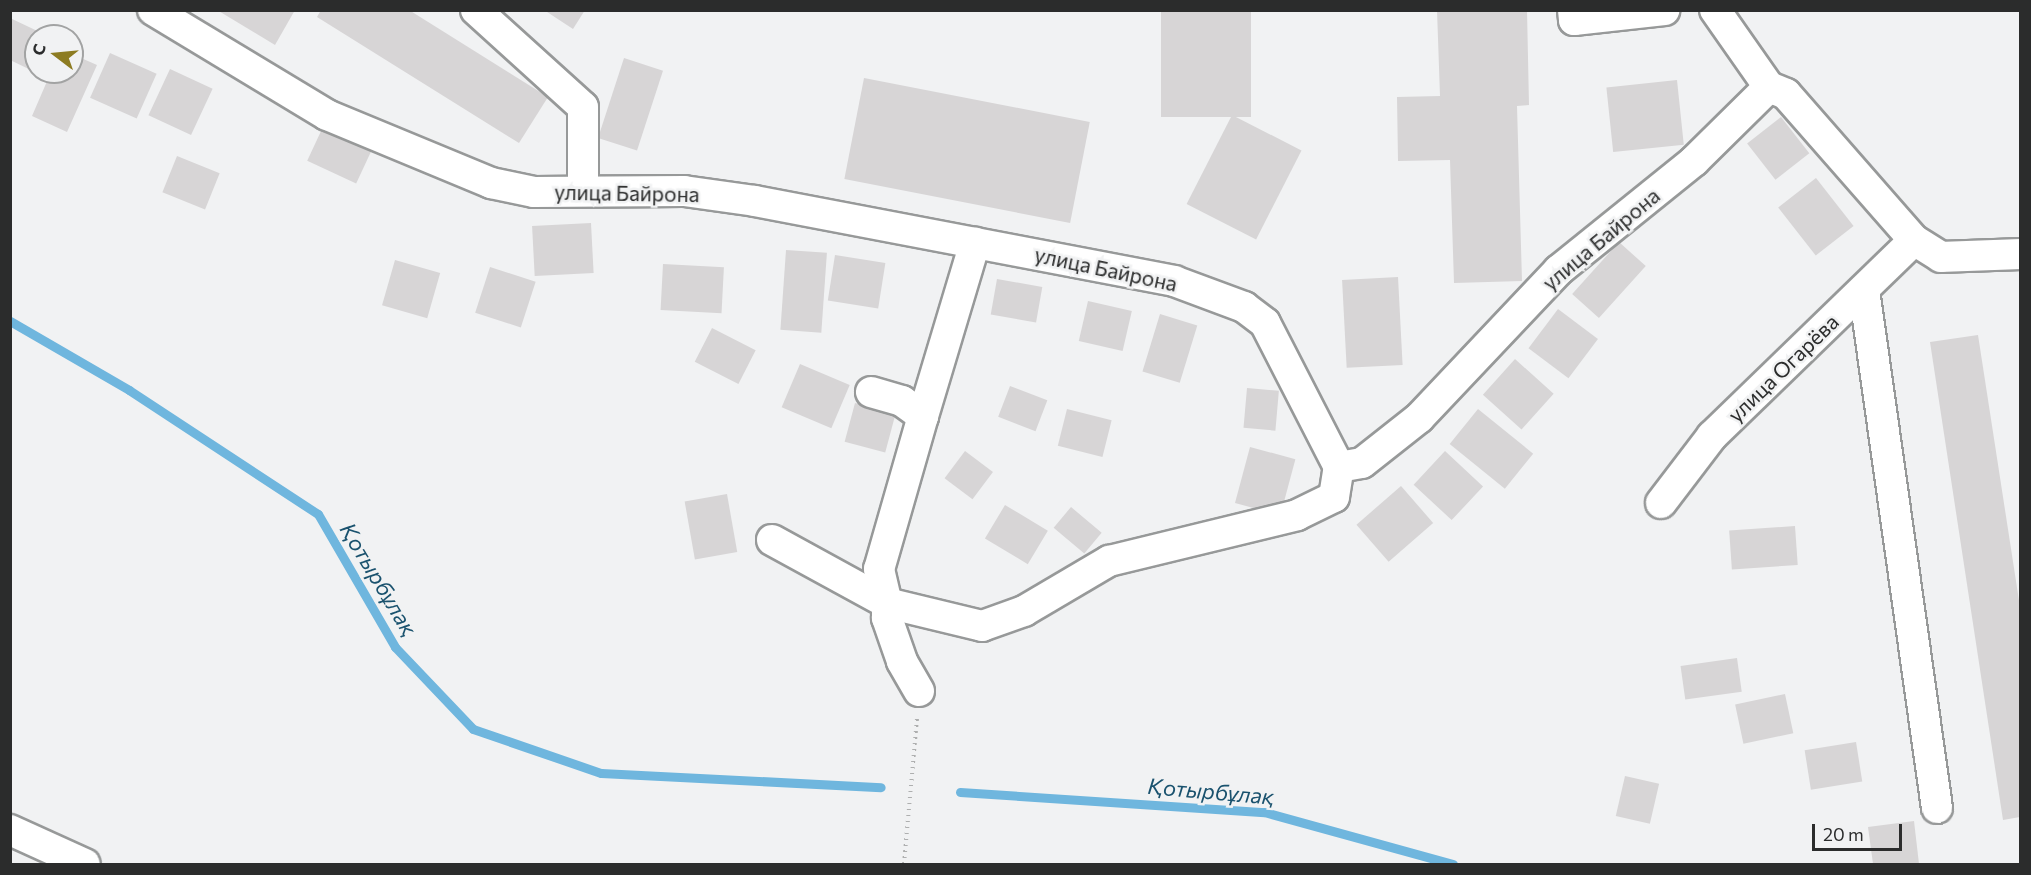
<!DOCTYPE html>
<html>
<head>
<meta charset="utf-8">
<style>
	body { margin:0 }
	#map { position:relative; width:2031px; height:875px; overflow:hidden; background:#f1f2f3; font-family:Commissioner,sans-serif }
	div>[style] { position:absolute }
	.stream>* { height:9px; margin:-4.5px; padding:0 4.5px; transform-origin:4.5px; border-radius:4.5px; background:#6fb6de }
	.building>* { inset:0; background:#d7d5d6; transform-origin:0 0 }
	.path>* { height:4px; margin-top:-2px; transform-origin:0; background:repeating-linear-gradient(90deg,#aeafaf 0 1.5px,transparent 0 6px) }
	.roads { filter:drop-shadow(2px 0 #979999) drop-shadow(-2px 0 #979999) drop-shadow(0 2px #979999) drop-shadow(0 -2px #979999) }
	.minor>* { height:30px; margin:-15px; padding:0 15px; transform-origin:15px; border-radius:15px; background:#fff }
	span { translate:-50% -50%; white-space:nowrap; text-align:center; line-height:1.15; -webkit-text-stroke:5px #f1f2f3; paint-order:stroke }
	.street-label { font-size:21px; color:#2b2c2c }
	.water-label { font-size:22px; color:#1a526e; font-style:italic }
	.frame { position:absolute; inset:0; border:12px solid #2b2c2c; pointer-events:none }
	.north { position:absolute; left:24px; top:24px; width:60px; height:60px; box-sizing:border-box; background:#f1f2f3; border:2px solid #a2a3a3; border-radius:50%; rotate:286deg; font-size:16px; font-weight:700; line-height:24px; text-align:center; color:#2b2c2c }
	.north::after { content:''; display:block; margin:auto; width:21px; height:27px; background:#8d7c22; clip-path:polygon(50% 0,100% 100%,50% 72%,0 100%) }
	.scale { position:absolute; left:1812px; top:824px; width:90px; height:27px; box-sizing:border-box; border:3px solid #2b2c2c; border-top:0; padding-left:8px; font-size:18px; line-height:21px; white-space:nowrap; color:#2b2c2c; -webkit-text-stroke:4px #f1f2f3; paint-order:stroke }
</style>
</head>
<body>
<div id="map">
	<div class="stream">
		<div style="left:10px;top:321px;width:138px;rotate:30.1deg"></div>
		<div style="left:129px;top:390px;width:226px;rotate:33.3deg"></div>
		<div style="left:318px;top:514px;width:154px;rotate:59.9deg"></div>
		<div style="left:395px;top:647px;width:113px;rotate:46.4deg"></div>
		<div style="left:473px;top:729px;width:135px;rotate:19deg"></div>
		<div style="left:601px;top:773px;width:280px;rotate:2.9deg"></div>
		<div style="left:960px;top:792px;width:305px;rotate:3.8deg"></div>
		<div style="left:1264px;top:812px;width:196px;rotate:15.4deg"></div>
	</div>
	<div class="building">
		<div style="clip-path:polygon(217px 10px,295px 10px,275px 45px)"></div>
		<div style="clip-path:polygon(321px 10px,409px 10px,548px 97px,519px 143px,317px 17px)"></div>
		<div style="clip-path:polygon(544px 10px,585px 10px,573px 29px)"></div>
		<div style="left:1161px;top:10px;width:90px;height:107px"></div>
		<div style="clip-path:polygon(1437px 10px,1527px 10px,1529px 105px,1517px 106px,1522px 281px,1454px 283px,1450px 160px,1398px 161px,1397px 97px,1440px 96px)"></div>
		<div style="clip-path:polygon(10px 18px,48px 36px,36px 36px,35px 72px,10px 60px)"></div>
		<div style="left:110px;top:53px;width:51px;height:49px;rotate:24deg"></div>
		<div style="clip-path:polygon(72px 54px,97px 65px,67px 132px,32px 116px,51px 72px,72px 72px)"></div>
		<div style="left:624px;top:58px;width:41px;height:84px;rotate:18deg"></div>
		<div style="left:170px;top:69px;width:47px;height:51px;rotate:25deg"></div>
		<div style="left:864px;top:78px;width:230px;height:103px;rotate:11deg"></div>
		<div style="left:1677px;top:80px;width:65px;height:71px;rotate:84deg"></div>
		<div style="left:1232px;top:115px;width:78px;height:100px;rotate:27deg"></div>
		<div style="left:1781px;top:117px;width:46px;height:43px;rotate:52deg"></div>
		<div style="left:322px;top:129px;width:54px;height:35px;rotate:25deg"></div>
		<div style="left:177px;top:156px;width:46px;height:39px;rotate:22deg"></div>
		<div style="left:1816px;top:178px;width:61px;height:48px;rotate:52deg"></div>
		<div style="left:591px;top:223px;width:50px;height:59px;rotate:87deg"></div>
		<div style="left:1619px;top:242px;width:36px;height:70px;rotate:42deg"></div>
		<div style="left:786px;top:250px;width:41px;height:80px;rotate:4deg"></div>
		<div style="left:835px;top:255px;width:51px;height:46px;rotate:9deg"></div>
		<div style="left:395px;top:260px;width:47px;height:47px;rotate:16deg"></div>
		<div style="left:663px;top:264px;width:61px;height:46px;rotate:3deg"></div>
		<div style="left:490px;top:267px;width:48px;height:48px;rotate:18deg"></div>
		<div style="left:1398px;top:277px;width:88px;height:56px;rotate:87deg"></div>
		<div style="left:997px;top:279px;width:46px;height:36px;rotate:10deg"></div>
		<div style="left:1088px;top:301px;width:45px;height:41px;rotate:13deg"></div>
		<div style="left:1558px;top:309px;width:50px;height:49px;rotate:37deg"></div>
		<div style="left:1160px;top:314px;width:39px;height:60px;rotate:17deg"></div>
		<div style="left:712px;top:328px;width:49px;height:38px;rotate:27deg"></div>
		<div style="clip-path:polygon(1978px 335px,2020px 607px,2020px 817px,2003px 820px,1930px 342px)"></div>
		<div style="left:1515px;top:359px;width:52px;height:48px;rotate:42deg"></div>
		<div style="left:800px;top:364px;width:54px;height:47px;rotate:23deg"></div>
		<div style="left:1010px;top:386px;width:40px;height:33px;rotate:21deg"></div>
		<div style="left:1247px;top:388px;width:32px;height:40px;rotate:5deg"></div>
		<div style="left:855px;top:403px;width:42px;height:40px;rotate:15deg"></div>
		<div style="left:1067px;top:409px;width:46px;height:38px;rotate:14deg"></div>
		<div style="left:1478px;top:409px;width:71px;height:45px;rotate:39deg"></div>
		<div style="left:1250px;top:447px;width:47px;height:58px;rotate:15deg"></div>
		<div style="left:965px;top:451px;width:35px;height:34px;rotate:37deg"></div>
		<div style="left:1445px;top:451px;width:52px;height:46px;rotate:43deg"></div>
		<div style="left:1401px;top:486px;width:49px;height:59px;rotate:49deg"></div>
		<div style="left:727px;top:494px;width:59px;height:43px;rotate:80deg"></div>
		<div style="left:1005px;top:505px;width:50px;height:39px;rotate:31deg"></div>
		<div style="left:1071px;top:507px;width:40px;height:27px;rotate:40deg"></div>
		<div style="left:1795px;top:526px;width:39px;height:66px;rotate:86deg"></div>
		<div style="left:1737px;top:658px;width:34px;height:57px;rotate:82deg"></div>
		<div style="left:1785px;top:694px;width:40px;height:51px;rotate:78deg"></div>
		<div style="left:1856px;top:742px;width:40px;height:52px;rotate:81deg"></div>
		<div style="left:1625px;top:776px;width:35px;height:41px;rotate:13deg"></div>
		<div style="clip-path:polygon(1914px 821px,1919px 864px,1873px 864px,1868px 827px)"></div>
	</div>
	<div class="path">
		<div style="left:904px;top:864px;width:146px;rotate:-84.9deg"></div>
	</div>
	<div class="roads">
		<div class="minor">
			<div style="left:153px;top:10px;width:203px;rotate:31.1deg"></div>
			<div style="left:327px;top:115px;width:178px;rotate:22.5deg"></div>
			<div style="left:491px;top:183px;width:44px;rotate:11.8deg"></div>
			<div style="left:534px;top:192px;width:150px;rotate:-0.4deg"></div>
			<div style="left:684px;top:191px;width:72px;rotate:8deg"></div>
			<div style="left:755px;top:201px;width:427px;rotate:10.8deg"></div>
			<div style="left:1174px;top:281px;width:75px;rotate:20.4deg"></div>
			<div style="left:1244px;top:307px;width:26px;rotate:37deg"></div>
			<div style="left:1265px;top:323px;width:162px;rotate:62.8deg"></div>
			<div style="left:1339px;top:467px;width:23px;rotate:-10deg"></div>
			<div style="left:1362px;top:463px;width:73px;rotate:-38.3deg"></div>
			<div style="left:1419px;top:418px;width:204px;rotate:-46.6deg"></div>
			<div style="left:1559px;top:270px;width:174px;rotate:-38.9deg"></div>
			<div style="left:1694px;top:161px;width:105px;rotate:-44.6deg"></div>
			<div style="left:1769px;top:87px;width:94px;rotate:-125deg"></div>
			<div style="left:476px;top:10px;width:144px;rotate:42.2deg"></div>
			<div style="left:583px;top:107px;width:84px;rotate:90deg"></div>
			<div style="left:1573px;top:10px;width:10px;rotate:84deg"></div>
			<div style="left:1574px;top:20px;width:91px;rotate:-6.3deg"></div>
			<div style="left:1769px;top:87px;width:18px;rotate:22deg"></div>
			<div style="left:1786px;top:94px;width:194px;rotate:48.8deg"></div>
			<div style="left:1914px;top:240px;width:32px;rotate:32deg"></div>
			<div style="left:1941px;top:257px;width:79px;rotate:-2.2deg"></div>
			<div style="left:1864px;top:290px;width:523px;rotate:81.98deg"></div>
			<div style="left:871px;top:392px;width:32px;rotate:16deg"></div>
			<div style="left:902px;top:401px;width:26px;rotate:36deg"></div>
			<div style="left:923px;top:416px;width:159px;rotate:106deg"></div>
			<div style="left:879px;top:569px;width:35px;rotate:77deg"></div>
			<div style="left:923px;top:416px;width:181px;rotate:-73.3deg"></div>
			<div style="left:1661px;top:503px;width:84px;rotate:-52.7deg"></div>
			<div style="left:1712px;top:436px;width:281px;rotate:-44.1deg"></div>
			<div style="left:772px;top:540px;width:131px;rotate:28.7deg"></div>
			<div style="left:919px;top:691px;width:34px;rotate:-120deg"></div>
			<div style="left:902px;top:661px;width:46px;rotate:-109.2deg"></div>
			<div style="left:887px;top:618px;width:15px;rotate:-90deg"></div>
			<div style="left:887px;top:603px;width:98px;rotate:13.6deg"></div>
			<div style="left:982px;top:626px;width:45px;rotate:-19.7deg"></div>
			<div style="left:1024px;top:611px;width:99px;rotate:-30.5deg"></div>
			<div style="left:1109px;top:561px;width:194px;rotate:-13.7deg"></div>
			<div style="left:1297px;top:515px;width:41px;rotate:-25.9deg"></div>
			<div style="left:1334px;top:497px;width:30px;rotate:-81deg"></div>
			<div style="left:10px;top:830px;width:82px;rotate:24.4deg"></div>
		</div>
	</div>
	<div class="street-label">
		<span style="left:627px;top:193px;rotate:1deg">улица Байрона</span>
		<span style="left:1601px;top:239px;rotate:-40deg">улица Байрона</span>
		<span style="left:1106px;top:269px;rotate:12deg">улица Байрона</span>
		<span style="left:1783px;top:368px;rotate:-44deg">улица Огарёва</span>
	</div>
	<div class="water-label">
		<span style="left:379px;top:579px;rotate:59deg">Қотырбұлақ</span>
		<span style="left:1211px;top:791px;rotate:5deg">Қотырбұлақ</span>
	</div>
	<div class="frame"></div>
	<div class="north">С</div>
	<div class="scale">20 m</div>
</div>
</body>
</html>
